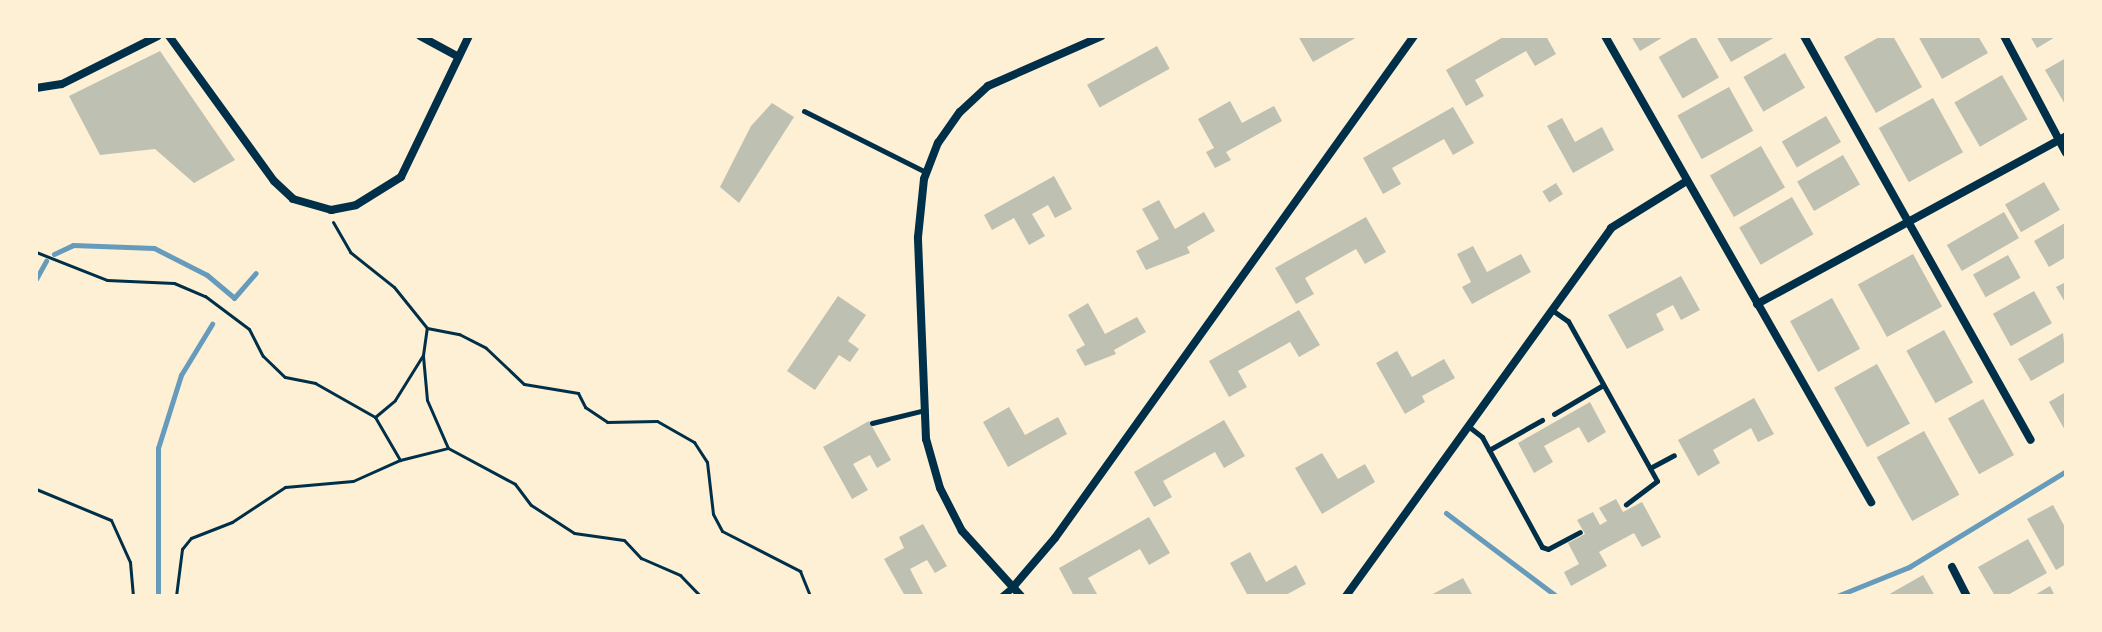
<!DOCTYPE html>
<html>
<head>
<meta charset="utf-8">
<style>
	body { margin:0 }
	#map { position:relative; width:2102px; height:632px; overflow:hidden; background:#fdf0d5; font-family:Signika,sans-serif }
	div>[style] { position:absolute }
	.stream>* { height:5px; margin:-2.5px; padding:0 2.5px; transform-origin:2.5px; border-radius:2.5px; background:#669bbc }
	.building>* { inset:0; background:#bec0b2; transform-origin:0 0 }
	.path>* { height:3px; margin:-1.5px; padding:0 1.5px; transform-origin:1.5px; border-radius:1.5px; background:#003049 }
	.service>* { height:5px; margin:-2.5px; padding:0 2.5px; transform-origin:2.5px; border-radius:2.5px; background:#003049 }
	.pedestrian>* { height:7px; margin:-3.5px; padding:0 3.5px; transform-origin:3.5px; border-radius:3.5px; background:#003049 }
	.minor>* { height:8px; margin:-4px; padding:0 4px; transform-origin:4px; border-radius:4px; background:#003049 }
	span { translate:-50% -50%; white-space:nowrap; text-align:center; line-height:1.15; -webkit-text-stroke:6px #fdf0d5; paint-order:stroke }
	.frame { position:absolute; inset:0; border:38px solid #fdf0d5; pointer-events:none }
</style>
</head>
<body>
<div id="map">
	<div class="stream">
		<div style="left:54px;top:254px;width:21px;rotate:-25deg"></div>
		<div style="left:73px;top:245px;width:81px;rotate:2.1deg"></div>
		<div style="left:154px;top:248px;width:59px;rotate:27deg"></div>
		<div style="left:207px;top:275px;width:35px;rotate:40deg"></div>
		<div style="left:234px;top:298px;width:33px;rotate:-49deg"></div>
		<div style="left:36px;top:279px;width:21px;rotate:-61deg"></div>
		<div style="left:1446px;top:513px;width:138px;rotate:37deg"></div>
		<div style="left:158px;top:596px;width:148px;rotate:-90deg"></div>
		<div style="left:158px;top:448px;width:77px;rotate:-72.5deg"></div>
		<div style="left:181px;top:375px;width:60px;rotate:-58.7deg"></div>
		<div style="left:1837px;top:596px;width:78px;rotate:-21.9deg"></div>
		<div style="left:1909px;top:567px;width:184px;rotate:-31.4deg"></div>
	</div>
	<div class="building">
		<div style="clip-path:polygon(1298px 36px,1359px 36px,1313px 62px)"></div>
		<div style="clip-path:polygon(1505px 36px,1546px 36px,1556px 54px,1535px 66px,1526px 51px,1475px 80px,1484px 96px,1466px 106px,1446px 70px)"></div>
		<div style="clip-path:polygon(1631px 36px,1665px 36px,1640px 51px)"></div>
		<div style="left:1695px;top:36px;width:48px;height:42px;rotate:60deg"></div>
		<div style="clip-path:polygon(1716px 36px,1777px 36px,1731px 62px)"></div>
		<div style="clip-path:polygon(1881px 36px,1893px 36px,1922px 87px,1876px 113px,1844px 57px)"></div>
		<div style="clip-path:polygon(1918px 36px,1978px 36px,1988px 53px,1942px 79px)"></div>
		<div style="clip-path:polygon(2030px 36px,2057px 36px,2037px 48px)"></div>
		<div style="left:1157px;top:46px;width:26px;height:80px;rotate:61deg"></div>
		<div style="clip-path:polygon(160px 51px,235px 160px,194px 183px,155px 149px,100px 155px,69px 96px)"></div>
		<div style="left:1785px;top:53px;width:40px;height:48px;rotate:60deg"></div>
		<div style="clip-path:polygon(2066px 58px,2066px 106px,2045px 70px)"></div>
		<div style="left:2002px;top:75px;width:51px;height:55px;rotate:60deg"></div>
		<div style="left:1729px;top:87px;width:50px;height:59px;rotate:61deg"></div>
		<div style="left:1933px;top:98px;width:62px;height:62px;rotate:61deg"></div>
		<div style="clip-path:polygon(1230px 101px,1242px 123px,1274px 106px,1282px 121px,1226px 152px,1231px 160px,1215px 168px,1206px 152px,1214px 148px,1198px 119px)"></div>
		<div style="clip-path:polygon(772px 103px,794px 117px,739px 203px,720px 187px,751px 126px)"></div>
		<div style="clip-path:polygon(1453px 107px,1474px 143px,1453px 155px,1444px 139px,1392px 168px,1401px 184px,1383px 194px,1363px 158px)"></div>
		<div style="left:1826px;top:116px;width:30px;height:51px;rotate:60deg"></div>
		<div style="clip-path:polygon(1562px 118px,1575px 142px,1602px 127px,1614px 150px,1573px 173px,1547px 126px)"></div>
		<div style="left:1761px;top:146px;width:48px;height:59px;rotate:60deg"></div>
		<div style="left:1843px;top:155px;width:34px;height:53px;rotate:60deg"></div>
		<div style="clip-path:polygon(1054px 176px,1072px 209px,1055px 218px,1048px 205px,1032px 214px,1045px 236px,1029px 245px,1014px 218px,992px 230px,984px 215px)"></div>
		<div style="left:2044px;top:182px;width:32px;height:45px;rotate:60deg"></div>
		<div style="left:1556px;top:183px;width:13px;height:16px;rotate:58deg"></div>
		<div style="left:1792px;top:197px;width:43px;height:61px;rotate:60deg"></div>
		<div style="clip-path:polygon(1159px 200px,1175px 229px,1204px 212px,1215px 231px,1187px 247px,1190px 253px,1146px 270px,1136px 251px,1159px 239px,1142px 209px)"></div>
		<div style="left:2004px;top:212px;width:30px;height:66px;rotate:60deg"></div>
		<div style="clip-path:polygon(1366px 217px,1386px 252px,1365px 264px,1356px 249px,1305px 278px,1314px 294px,1296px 304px,1275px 268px)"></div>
		<div style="clip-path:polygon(2065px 223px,2066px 257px,2049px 267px,2034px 241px)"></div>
		<div style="clip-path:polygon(1473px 246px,1487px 272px,1521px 254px,1531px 272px,1472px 304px,1462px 287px,1471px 282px,1457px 254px)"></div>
		<div style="left:1913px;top:254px;width:60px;height:63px;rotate:61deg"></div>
		<div style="left:2008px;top:255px;width:26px;height:40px;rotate:61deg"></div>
		<div style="clip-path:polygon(1681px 276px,1700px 310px,1681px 320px,1673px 305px,1656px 314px,1664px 330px,1627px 349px,1608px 315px)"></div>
		<div style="clip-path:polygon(2066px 282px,2066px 304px,2056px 287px)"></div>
		<div style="left:2034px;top:291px;width:37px;height:47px;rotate:61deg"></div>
		<div style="clip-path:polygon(838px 296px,866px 315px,848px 341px,859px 349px,850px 362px,839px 355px,815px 390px,787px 371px)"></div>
		<div style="left:1832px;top:298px;width:58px;height:48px;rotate:61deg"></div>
		<div style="clip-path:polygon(1088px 303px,1105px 334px,1137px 317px,1146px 332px,1114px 350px,1116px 354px,1085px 366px,1076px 350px,1085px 345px,1068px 315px)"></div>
		<div style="clip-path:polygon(1299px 310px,1320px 345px,1299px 357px,1290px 342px,1238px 371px,1247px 387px,1229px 397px,1209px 361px)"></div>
		<div style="left:1944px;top:330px;width:60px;height:43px;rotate:61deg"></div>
		<div style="clip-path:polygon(2063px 333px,2066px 361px,2031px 381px,2018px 359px)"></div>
		<div style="clip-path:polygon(1397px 351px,1412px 377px,1444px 359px,1455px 378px,1422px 396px,1425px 402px,1405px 414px,1376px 363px)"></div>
		<div style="left:1877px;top:364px;width:68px;height:49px;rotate:61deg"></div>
		<div style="clip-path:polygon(2066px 392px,2066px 432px,2049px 402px)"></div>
		<div style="clip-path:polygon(1754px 398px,1774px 434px,1758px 442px,1751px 428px,1713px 450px,1720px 463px,1698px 476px,1678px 440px)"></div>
		<div style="left:1983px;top:399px;width:64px;height:40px;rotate:61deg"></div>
		<div style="clip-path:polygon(1590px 402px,1606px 432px,1588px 443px,1579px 427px,1544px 446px,1553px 462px,1534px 473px,1518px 443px)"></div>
		<div style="clip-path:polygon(1009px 407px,1025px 435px,1058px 417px,1067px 434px,1008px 467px,983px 422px)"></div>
		<div style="clip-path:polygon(1224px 420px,1245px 456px,1224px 468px,1215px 452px,1163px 481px,1172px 497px,1154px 507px,1134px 472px)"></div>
		<div style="clip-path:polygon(869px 421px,891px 460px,877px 468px,870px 455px,853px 464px,868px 490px,852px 499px,823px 447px)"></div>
		<div style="left:1924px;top:431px;width:73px;height:54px;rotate:61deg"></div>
		<div style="clip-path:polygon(1322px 453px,1338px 479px,1365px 464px,1375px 482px,1322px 514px,1295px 468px)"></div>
		<div style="clip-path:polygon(1616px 499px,1623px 512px,1642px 502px,1661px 537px,1642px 547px,1634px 533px,1599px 552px,1607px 566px,1571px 586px,1564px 572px,1579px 564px,1568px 543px,1585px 534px,1577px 520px,1593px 512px,1600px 525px,1607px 521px,1599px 508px)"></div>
		<div style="clip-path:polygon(2053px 505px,2066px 529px,2066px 564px,2056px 570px,2027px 519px)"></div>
		<div style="clip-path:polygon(1149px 517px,1170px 553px,1149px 565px,1140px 549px,1088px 578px,1097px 594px,1074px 596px,1059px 568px)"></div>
		<div style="clip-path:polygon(923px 524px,947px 566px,935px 573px,927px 560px,910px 569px,924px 596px,905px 596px,884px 559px,904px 548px,899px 537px)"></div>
		<div style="clip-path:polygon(2028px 539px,2047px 573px,2006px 596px,1995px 596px,1978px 567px)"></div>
		<div style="clip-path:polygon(1250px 552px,1266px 582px,1296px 565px,1306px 584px,1284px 596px,1248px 596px,1230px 563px)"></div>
		<div style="clip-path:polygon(1923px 575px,1935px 596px,1886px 596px)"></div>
		<div style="clip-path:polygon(1463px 578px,1473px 596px,1429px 596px)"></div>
		<div style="clip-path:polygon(2050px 586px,2055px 596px,2033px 596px)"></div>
	</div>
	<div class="path">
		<div style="left:333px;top:222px;width:34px;rotate:60deg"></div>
		<div style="left:350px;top:252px;width:56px;rotate:38.5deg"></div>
		<div style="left:394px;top:287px;width:53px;rotate:51.2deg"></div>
		<div style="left:427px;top:328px;width:33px;rotate:11deg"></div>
		<div style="left:459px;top:334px;width:30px;rotate:27deg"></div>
		<div style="left:486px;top:348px;width:52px;rotate:43.5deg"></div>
		<div style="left:524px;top:384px;width:55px;rotate:9.5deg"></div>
		<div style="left:578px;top:393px;width:16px;rotate:63deg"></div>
		<div style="left:585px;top:407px;width:27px;rotate:34deg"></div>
		<div style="left:607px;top:422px;width:50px;rotate:-1.1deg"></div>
		<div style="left:657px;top:421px;width:43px;rotate:29.6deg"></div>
		<div style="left:694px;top:442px;width:24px;rotate:57deg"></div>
		<div style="left:707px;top:462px;width:52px;rotate:83.4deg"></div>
		<div style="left:713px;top:514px;width:19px;rotate:62deg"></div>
		<div style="left:722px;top:531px;width:88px;rotate:27.1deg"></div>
		<div style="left:800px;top:571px;width:27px;rotate:68deg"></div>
		<div style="left:36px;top:252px;width:76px;rotate:21.5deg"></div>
		<div style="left:107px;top:280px;width:67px;rotate:2.6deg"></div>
		<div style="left:174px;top:283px;width:34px;rotate:23deg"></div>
		<div style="left:205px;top:296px;width:55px;rotate:36.9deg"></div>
		<div style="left:249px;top:329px;width:30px;rotate:63deg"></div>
		<div style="left:263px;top:356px;width:30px;rotate:44deg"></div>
		<div style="left:285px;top:377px;width:31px;rotate:11deg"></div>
		<div style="left:315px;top:383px;width:69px;rotate:29.5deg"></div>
		<div style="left:375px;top:417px;width:50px;rotate:59.8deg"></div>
		<div style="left:400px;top:460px;width:49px;rotate:-14deg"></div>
		<div style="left:448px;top:448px;width:76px;rotate:28.2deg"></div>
		<div style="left:515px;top:484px;width:26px;rotate:53deg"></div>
		<div style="left:531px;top:505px;width:51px;rotate:33.1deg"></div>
		<div style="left:574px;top:533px;width:50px;rotate:8deg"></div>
		<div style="left:624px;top:540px;width:25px;rotate:47deg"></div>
		<div style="left:641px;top:558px;width:43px;rotate:23.6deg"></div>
		<div style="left:680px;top:575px;width:29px;rotate:46deg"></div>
		<div style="left:423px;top:356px;width:44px;rotate:84.8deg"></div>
		<div style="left:427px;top:400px;width:52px;rotate:66.4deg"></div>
		<div style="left:375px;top:417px;width:26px;rotate:-40deg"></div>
		<div style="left:395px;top:400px;width:53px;rotate:-58.1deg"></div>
		<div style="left:423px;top:355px;width:27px;rotate:-82deg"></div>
		<div style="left:36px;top:489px;width:81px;rotate:22.5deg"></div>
		<div style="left:111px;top:520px;width:46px;rotate:65.7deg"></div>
		<div style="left:130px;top:562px;width:34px;rotate:85deg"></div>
		<div style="left:176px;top:596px;width:47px;rotate:-82.7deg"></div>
		<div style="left:182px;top:549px;width:14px;rotate:-51deg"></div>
		<div style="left:191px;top:538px;width:44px;rotate:-21.3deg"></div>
		<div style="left:232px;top:522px;width:64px;rotate:-33.4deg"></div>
		<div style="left:285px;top:487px;width:68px;rotate:-5deg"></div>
		<div style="left:353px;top:481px;width:51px;rotate:-24.1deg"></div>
	</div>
	<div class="service">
		<div style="left:804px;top:111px;width:136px;rotate:26.6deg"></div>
		<div style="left:1552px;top:310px;width:19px;rotate:35deg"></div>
		<div style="left:1568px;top:321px;width:183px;rotate:60.9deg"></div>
		<div style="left:1657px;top:481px;width:39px;rotate:143deg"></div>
		<div style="left:1554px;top:414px;width:57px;rotate:-30.6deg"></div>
		<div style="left:872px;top:423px;width:55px;rotate:-13.8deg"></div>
		<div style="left:1468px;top:426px;width:18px;rotate:38deg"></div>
		<div style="left:1482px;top:437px;width:125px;rotate:61.4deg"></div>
		<div style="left:1542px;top:547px;width:6px;rotate:18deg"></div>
		<div style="left:1548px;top:549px;width:36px;rotate:-28deg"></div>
		<div style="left:1489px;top:450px;width:61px;rotate:-29.5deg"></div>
		<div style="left:1650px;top:468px;width:27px;rotate:-28deg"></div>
	</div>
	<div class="pedestrian">
		<div style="left:1002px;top:596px;width:16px;rotate:-40deg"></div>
	</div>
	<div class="minor">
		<div style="left:169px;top:36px;width:179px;rotate:54.1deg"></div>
		<div style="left:274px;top:181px;width:26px;rotate:43deg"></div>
		<div style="left:293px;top:199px;width:40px;rotate:16deg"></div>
		<div style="left:331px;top:210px;width:25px;rotate:-11deg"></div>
		<div style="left:356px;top:205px;width:53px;rotate:-31.9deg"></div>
		<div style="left:401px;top:177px;width:157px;rotate:-64.3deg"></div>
		<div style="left:420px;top:36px;width:42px;rotate:28.4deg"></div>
		<div style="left:1605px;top:36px;width:537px;rotate:60.28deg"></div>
		<div style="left:1804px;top:36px;width:463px;rotate:60.7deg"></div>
		<div style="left:2004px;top:36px;width:132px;rotate:62.1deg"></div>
		<div style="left:36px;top:88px;width:26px;rotate:-9deg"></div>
		<div style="left:62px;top:84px;width:107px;rotate:-26.6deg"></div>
		<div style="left:1757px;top:304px;width:352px;rotate:-28.5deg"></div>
		<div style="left:1952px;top:567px;width:33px;rotate:63deg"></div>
		<div style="left:1014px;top:586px;width:63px;rotate:-49.5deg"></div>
		<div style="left:1055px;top:538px;width:617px;rotate:-54.43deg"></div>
		<div style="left:1021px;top:596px;width:88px;rotate:-132.2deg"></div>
		<div style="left:962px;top:531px;width:48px;rotate:-117.1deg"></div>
		<div style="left:940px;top:488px;width:51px;rotate:-105.9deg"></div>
		<div style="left:926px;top:439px;width:202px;rotate:-92.3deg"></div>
		<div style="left:918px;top:237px;width:58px;rotate:-84.1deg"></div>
		<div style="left:924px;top:179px;width:39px;rotate:-69deg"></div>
		<div style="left:938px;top:143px;width:38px;rotate:-55deg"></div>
		<div style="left:960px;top:112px;width:38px;rotate:-43deg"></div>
		<div style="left:988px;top:86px;width:124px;rotate:-23.7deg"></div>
		<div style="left:1346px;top:596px;width:453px;rotate:-54.2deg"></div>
		<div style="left:1611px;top:228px;width:87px;rotate:-31.9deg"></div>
	</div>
	<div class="frame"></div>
</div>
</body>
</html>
